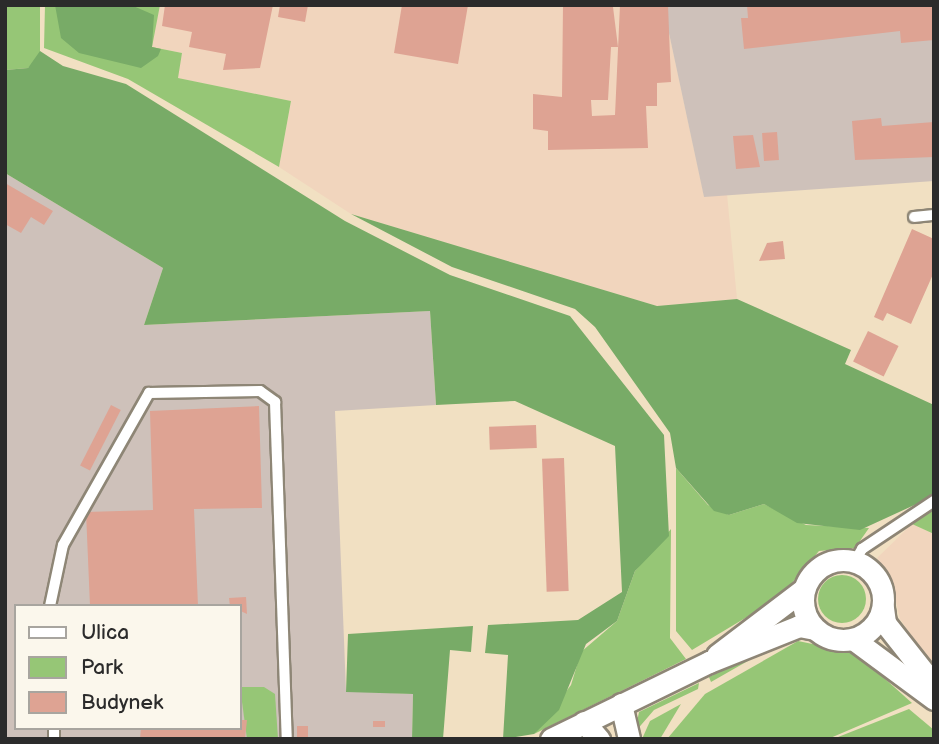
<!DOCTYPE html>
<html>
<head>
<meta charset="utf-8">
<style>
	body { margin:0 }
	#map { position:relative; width:939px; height:744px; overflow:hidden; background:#f1e0c2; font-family:"Balsamiq Sans",sans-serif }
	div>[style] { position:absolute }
	.built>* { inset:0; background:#f1d5bd }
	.industrial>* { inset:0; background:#cec1ba }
	.green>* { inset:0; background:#96c676 }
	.round { border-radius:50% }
	.forest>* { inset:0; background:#78ab67 }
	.building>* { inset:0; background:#dea393; transform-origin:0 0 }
	.roads { filter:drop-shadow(2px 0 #8e8676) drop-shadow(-2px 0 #8e8676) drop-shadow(0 2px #8e8676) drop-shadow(0 -2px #8e8676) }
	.lane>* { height:10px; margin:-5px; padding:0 5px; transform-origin:5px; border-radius:5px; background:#fff }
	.street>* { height:21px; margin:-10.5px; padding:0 10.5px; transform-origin:10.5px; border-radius:10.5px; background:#fff }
	.street>.ring { margin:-10.5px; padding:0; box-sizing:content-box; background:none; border:21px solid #fff; border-radius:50% }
	span { translate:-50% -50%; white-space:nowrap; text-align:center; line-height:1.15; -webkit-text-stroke:6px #fbf7ec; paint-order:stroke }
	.frame { position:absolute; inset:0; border:7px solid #2b2b2b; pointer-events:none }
	.legend { position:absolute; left:14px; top:604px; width:228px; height:126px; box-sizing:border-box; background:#fbf7ec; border:2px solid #a8a59f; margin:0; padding:9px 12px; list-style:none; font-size:21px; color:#2b2b2b }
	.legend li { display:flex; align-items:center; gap:14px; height:35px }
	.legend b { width:35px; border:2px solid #a8a59f }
</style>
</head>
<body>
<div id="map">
	<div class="built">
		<div style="clip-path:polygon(160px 5px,663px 5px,704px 196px,727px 194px,737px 299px,657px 306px,351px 214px,279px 167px,291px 101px,177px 78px,182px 53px,151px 47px)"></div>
		<div style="clip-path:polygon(912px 524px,934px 534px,934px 668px,900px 619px,890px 575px,877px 558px)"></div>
	</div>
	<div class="industrial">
		<div style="clip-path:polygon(663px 5px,934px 5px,934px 181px,704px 197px)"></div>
		<div style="clip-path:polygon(evenodd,5px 173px,163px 268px,144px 325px,430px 311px,436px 405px,335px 411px,346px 691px,413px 694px,412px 739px,5px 739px,5px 173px,16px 606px,240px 606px,240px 728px,16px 728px,16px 606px)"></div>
	</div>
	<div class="green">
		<div style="clip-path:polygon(5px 5px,40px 5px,40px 58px,28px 68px,5px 70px)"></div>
		<div style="clip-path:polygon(45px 5px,160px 5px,152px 47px,182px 53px,178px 78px,291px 101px,279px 167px,128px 79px,44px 48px)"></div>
		<div style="clip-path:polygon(676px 468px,708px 505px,729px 515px,764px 504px,806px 525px,869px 528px,855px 548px,819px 551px,780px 597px,692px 650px,676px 631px)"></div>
		<div style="clip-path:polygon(934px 508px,934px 534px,912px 524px,928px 513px)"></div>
		<div style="clip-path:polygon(671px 529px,670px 638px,686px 659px,534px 734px,571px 685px,581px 652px,617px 621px,635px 571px)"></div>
		<div class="round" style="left:818px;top:575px;width:48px;height:48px"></div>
		<div style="clip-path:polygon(795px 634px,711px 682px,709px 677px)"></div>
		<div style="clip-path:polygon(798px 641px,856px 653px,912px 703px,828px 739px,667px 739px,705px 694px)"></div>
		<div style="clip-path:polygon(699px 683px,698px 689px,654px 710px,635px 732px,639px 712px)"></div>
		<div style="clip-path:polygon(240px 687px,264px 687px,275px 694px,278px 739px,247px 739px)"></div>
		<div style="clip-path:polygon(681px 704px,660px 739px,642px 739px,650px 721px)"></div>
		<div style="clip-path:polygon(909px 709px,934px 730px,934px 739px,833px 739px)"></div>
	</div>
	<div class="forest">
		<div style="clip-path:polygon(55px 5px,131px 5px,154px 15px,152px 47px,161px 49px,158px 56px,141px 68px,79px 53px,61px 38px)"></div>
		<div style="clip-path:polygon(40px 51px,63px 66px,126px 84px,345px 221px,450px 275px,570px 316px,664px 435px,669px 536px,635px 571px,617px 621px,586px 644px,559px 710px,534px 734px,503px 739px,508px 655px,485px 653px,488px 625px,578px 620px,622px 592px,615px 446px,515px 401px,436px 405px,430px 311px,144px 325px,163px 268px,5px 173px,5px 70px,28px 68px)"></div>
		<div style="clip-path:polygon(351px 214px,657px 306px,737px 299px,851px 350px,845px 364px,934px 405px,934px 496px,860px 530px,797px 523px,764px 504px,729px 515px,714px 511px,676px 468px,670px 433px,595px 327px,575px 309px,452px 267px)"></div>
		<div style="clip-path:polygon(473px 626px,471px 652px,450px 650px,443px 739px,412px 739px,413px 694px,346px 692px,348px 634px)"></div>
	</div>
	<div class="building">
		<div style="clip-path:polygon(165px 5px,273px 5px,260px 68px,223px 70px,226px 54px,189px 47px,192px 32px,162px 26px)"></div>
		<div style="clip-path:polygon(280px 5px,308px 5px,305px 22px,278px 17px)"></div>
		<div style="clip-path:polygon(402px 5px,468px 5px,458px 64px,394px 53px)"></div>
		<div style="clip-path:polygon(563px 5px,613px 7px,618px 47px,611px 47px,608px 100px,591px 100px,592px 116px,615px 115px,620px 5px,668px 5px,671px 82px,657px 83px,657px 106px,646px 106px,648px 148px,548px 150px,548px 131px,533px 129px,533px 94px,562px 97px)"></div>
		<div style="clip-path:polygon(747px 5px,934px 5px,934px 40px,901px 43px,900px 31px,744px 49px,741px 18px,748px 18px)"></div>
		<div style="clip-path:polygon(881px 118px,882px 126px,934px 122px,934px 157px,855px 160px,852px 121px)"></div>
		<div style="left:777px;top:132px;width:28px;height:15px;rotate:86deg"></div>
		<div style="clip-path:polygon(753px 135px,760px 167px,736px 169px,733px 136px)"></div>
		<div style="clip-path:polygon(5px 183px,53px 211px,44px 225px,31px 217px,21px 233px,5px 224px)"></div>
		<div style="clip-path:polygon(912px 229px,934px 239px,934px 272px,911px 324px,887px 313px,883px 321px,874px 317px)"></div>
		<div style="clip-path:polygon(783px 241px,785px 259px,759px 261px,767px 243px)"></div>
		<div style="left:868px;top:331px;width:34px;height:34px;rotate:26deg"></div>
		<div style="left:111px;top:405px;width:11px;height:68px;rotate:27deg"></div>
		<div style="clip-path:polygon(259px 406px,262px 508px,194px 509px,198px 606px,90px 606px,86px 512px,153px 510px,150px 411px)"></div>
		<div style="left:536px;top:425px;width:23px;height:47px;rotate:88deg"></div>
		<div style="left:564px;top:458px;width:133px;height:22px;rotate:88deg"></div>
		<div style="clip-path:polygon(246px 597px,247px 614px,230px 606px,229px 598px)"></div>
		<div style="clip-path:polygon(240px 720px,247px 720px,245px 739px,140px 739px,141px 728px,240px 728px)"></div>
		<div style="left:373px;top:721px;width:12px;height:6px"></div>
		<div style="left:297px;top:726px;width:11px;height:13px"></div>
	</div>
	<div class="roads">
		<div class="lane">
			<div style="left:914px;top:217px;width:20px;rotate:-6deg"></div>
			<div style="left:855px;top:561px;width:14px;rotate:-60deg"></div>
			<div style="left:862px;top:549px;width:87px;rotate:-33.7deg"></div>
			<div style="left:50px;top:606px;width:62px;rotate:-78deg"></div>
			<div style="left:63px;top:545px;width:175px;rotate:-60.5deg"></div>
			<div style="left:149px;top:393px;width:111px;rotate:-1deg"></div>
			<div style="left:260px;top:391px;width:19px;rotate:36deg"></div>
			<div style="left:275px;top:402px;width:337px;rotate:88deg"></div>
			<div style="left:54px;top:728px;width:11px;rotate:90deg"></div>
		</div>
		<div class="street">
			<div class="ring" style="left:803px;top:560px;width:59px;height:59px"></div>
			<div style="left:883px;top:608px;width:15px;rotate:82deg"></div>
			<div style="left:885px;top:623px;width:79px;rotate:51.7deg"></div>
			<div style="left:853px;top:639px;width:101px;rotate:36.5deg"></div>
			<div style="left:717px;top:655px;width:109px;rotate:-37.2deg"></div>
			<div style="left:621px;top:704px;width:36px;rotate:77deg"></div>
			<div style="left:584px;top:722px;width:23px;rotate:49deg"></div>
			<div style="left:551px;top:739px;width:176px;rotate:-26deg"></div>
			<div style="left:709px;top:662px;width:97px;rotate:-21.8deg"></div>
			<div style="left:799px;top:626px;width:16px;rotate:11deg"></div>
		</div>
	</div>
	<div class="frame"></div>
	<ul class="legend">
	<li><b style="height:9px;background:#fff"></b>Ulica</li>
	<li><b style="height:19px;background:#96c676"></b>Park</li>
	<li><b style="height:19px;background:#dea393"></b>Budynek</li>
	</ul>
</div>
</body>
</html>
